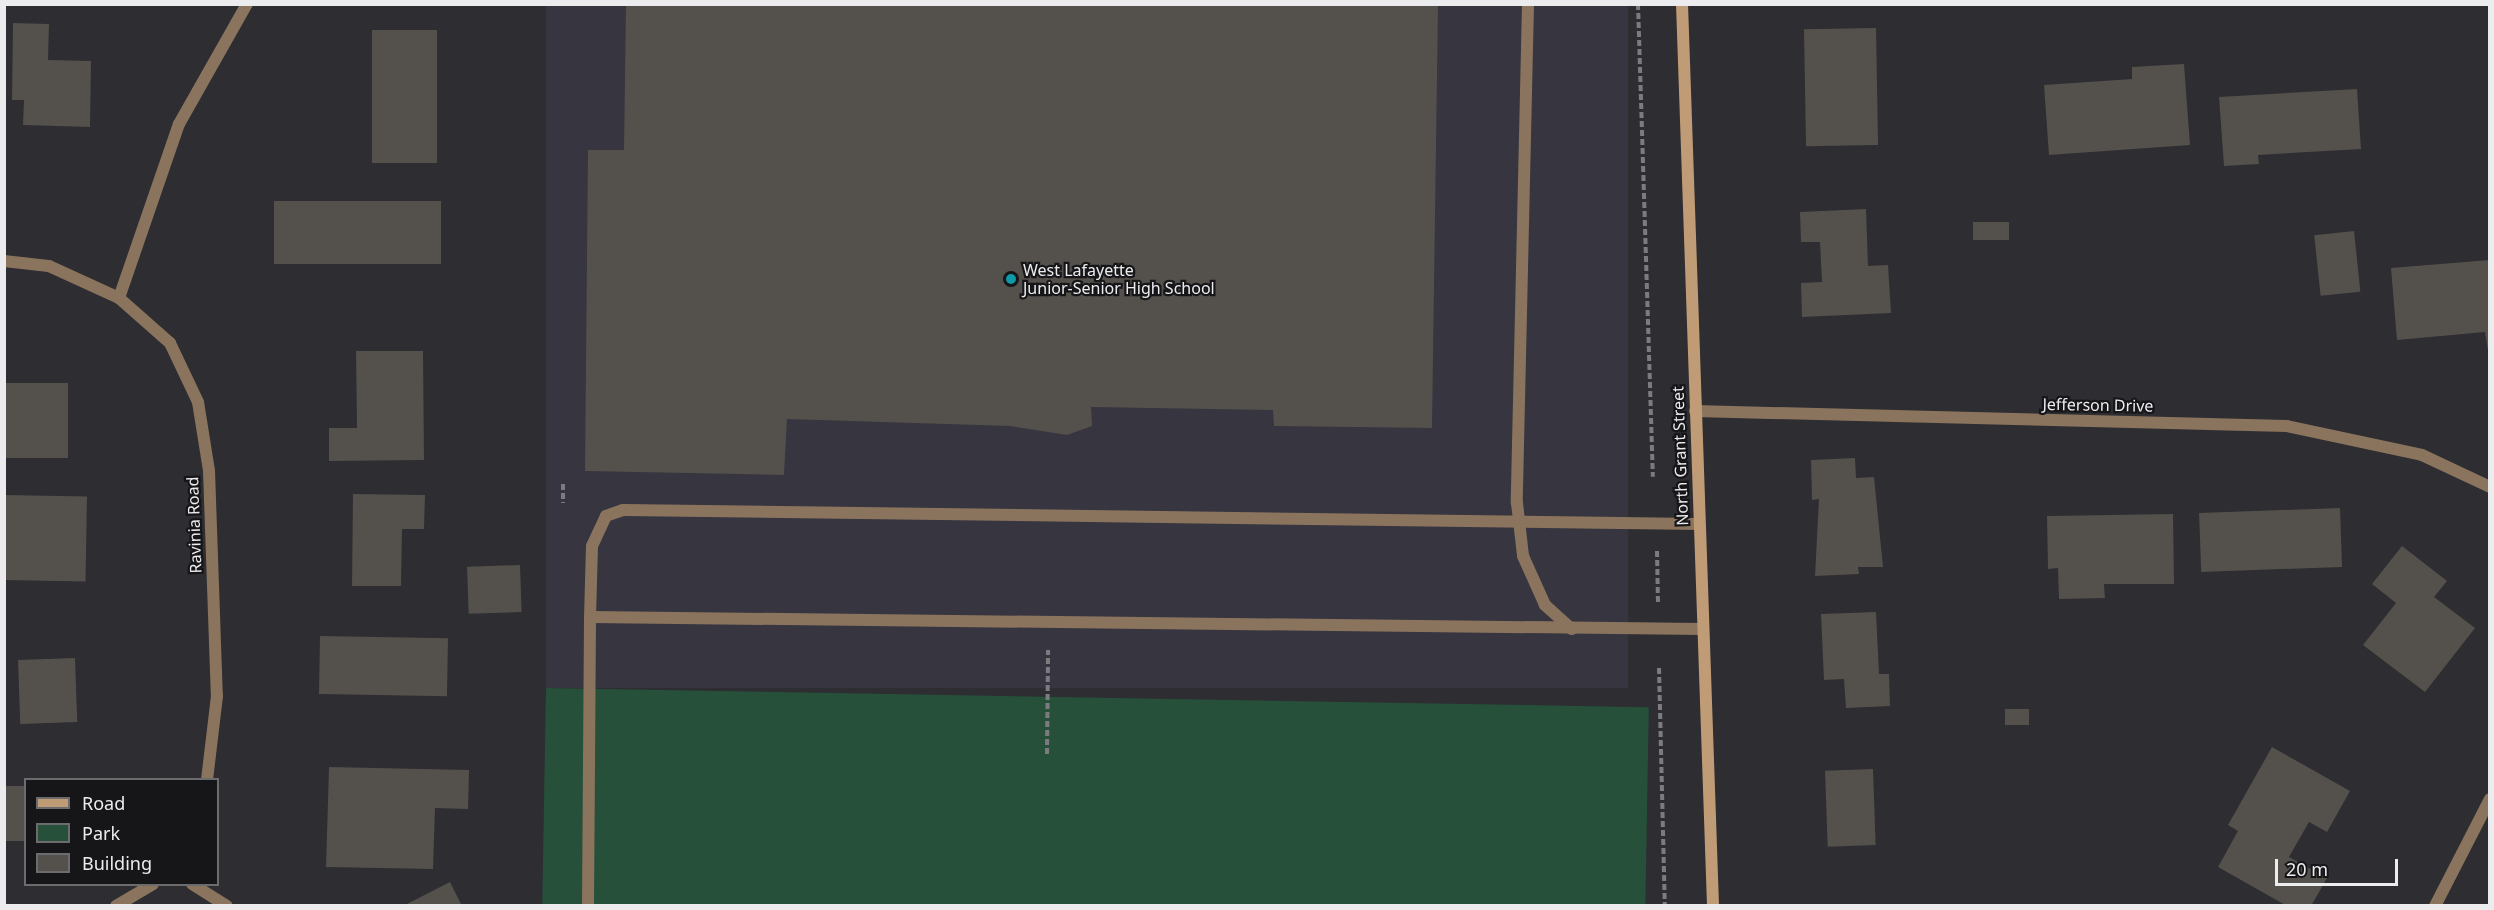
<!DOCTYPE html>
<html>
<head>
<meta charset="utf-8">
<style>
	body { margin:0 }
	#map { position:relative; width:2494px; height:910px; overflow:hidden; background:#2d2d32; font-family:"Noto Sans",sans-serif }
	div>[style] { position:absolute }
	.built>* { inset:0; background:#363540; transform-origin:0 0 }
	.green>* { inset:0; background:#26503a; transform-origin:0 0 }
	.building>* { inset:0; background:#54504b; transform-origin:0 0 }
	.path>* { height:4px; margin-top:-2px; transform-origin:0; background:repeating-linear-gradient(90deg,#7c7c80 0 6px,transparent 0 9px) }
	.lane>* { height:12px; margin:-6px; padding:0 6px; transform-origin:6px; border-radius:6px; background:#8b745d }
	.street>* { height:12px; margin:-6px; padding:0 6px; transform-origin:6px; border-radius:6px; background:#8b745d }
	.secondary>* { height:12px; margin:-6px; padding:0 6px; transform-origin:6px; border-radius:6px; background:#c09c76 }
	.dots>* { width:16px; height:16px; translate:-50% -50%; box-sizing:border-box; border:3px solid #161518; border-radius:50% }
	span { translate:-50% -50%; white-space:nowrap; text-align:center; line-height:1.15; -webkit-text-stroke:4.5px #161518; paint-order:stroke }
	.poi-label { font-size:16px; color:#ececef }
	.left { translate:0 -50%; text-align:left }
	.street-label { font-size:16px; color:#ececef }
	.frame { position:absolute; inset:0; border:6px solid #ececef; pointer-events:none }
	.legend { position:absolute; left:24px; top:778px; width:195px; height:108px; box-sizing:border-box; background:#161518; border:2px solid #6c6b6e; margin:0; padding:8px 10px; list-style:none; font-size:18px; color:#ececef }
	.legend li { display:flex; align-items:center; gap:12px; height:30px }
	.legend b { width:30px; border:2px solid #6c6b6e }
	.scale { position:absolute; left:2275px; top:859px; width:123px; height:27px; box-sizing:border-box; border:3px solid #ececef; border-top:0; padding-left:8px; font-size:18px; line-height:21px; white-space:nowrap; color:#ececef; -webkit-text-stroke:4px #161518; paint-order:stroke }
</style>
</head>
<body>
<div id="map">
	<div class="built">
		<div style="left:546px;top:5px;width:1082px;height:683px"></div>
	</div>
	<div class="green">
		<div style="left:546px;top:688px;width:1103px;height:217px;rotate:1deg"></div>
	</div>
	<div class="building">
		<div style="clip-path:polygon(626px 4px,1438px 4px,1432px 428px,1274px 426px,1273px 410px,1091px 407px,1092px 426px,1067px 435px,1010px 426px,787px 419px,784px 475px,585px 471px,588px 150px,624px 150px)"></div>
		<div style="clip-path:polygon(13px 23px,49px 24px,48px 60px,91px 61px,90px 127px,23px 125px,24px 100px,12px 100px)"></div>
		<div style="left:1876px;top:28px;width:117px;height:72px;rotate:89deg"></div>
		<div style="left:437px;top:30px;width:133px;height:65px;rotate:90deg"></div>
		<div style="clip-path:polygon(2184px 64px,2190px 145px,2049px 155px,2044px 85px,2132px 79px,2132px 67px)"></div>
		<div style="clip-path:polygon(2357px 89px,2361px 149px,2258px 155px,2259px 164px,2224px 166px,2219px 97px)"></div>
		<div style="left:274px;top:201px;width:167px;height:63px"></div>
		<div style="clip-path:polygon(1866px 209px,1868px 266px,1888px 265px,1891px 313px,1802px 317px,1801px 283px,1822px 282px,1820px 242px,1801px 242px,1800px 212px)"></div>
		<div style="left:1973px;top:222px;width:36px;height:18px"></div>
		<div style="left:2354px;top:231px;width:61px;height:40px;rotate:84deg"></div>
		<div style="clip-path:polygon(2490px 260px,2490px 363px,2485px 332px,2397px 340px,2391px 268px)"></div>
		<div style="clip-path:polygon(356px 351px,423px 351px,424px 460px,329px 461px,329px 428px,357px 428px)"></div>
		<div style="left:4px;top:383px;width:64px;height:75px"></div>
		<div style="clip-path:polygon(1855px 458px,1856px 478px,1874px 477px,1883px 567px,1858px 567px,1859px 574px,1815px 576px,1819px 499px,1812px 500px,1811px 460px)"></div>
		<div style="clip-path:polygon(353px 494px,425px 495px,424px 529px,402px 529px,401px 586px,352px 586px)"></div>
		<div style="left:4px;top:495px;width:83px;height:85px;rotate:1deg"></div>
		<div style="left:2340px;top:508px;width:59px;height:141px;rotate:88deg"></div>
		<div style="clip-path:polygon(2173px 514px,2174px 584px,2104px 584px,2105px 598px,2059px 599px,2058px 568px,2048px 569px,2047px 516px)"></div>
		<div style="clip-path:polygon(2402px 546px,2447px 581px,2434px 597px,2475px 628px,2425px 692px,2363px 645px,2396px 603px,2372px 584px)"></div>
		<div style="left:520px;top:565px;width:47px;height:53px;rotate:88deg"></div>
		<div style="clip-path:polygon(1876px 612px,1879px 674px,1889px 674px,1890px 706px,1846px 708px,1844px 679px,1824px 680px,1821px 614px)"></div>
		<div style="left:320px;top:636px;width:128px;height:58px;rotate:1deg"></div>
		<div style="left:75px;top:658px;width:64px;height:57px;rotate:88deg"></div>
		<div style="left:2029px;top:709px;width:16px;height:24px;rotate:90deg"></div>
		<div style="clip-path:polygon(2272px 747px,2350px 791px,2327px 832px,2309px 822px,2289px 857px,2327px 878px,2311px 906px,2287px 906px,2218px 867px,2238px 831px,2228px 825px)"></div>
		<div style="clip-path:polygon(329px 767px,469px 770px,468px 809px,435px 808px,433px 869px,326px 867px)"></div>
		<div style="left:1873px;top:769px;width:76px;height:48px;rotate:88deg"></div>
		<div style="left:4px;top:786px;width:22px;height:55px"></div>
		<div style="clip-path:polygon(450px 882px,462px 906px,403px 906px)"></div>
	</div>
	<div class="path">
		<div style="left:1638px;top:4px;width:473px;rotate:88.2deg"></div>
		<div style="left:563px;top:484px;width:19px;rotate:90deg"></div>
		<div style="left:1657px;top:551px;width:51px;rotate:88.9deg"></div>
		<div style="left:1659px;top:668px;width:238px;rotate:88.6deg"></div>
		<div style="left:1047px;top:754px;width:104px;rotate:-89.4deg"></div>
	</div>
	<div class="lane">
		<div style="left:1528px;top:4px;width:499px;rotate:91.3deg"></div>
		<div style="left:1517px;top:503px;width:53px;rotate:83.5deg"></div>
		<div style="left:1523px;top:556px;width:54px;rotate:65.8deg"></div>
		<div style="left:1545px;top:605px;width:36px;rotate:42deg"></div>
		<div style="left:1698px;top:524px;width:1075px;rotate:-179.25deg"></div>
		<div style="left:623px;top:510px;width:18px;rotate:161deg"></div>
		<div style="left:606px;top:516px;width:33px;rotate:115deg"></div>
		<div style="left:592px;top:546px;width:71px;rotate:91.6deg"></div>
		<div style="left:590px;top:617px;width:1113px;rotate:0.62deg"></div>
		<div style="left:588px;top:906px;width:289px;rotate:-89.6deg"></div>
	</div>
	<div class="street">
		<div style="left:4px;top:261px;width:45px;rotate:6.3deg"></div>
		<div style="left:49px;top:266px;width:77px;rotate:24.6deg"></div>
		<div style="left:119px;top:298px;width:68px;rotate:41.4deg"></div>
		<div style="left:170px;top:343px;width:65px;rotate:64.6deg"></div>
		<div style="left:198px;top:402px;width:70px;rotate:80.9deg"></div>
		<div style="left:209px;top:471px;width:225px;rotate:88deg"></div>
		<div style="left:217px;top:696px;width:85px;rotate:96.8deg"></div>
		<div style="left:119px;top:298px;width:184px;rotate:-71deg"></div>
		<div style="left:179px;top:124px;width:138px;rotate:-60.5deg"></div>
		<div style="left:1695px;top:411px;width:592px;rotate:1.45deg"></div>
		<div style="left:2287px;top:426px;width:138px;rotate:12.1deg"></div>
		<div style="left:2422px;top:455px;width:75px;rotate:25.2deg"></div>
		<div style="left:192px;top:884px;width:41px;rotate:32.2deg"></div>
		<div style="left:116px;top:906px;width:43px;rotate:-30.7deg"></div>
		<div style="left:2435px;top:906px;width:120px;rotate:-62.8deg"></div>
	</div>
	<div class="secondary">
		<div style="left:1682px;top:4px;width:903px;rotate:88.03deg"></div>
	</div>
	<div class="dots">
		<div style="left:1011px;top:279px;background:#0f9aa8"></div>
	</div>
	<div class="poi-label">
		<span class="left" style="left:1023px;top:279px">West Lafayette<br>Junior-Senior High School</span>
	</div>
	<div class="street-label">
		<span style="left:2098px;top:405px;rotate:1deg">Jefferson Drive</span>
		<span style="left:1680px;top:456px;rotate:-92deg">North Grant Street</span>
		<span style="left:194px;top:525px;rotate:-92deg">Ravinia Road</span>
	</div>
	<div class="frame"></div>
	<ul class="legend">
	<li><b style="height:8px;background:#c09c76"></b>Road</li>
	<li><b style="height:16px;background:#26503a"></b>Park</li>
	<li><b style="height:16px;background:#54504b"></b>Building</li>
	</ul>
	<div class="scale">20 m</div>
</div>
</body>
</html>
